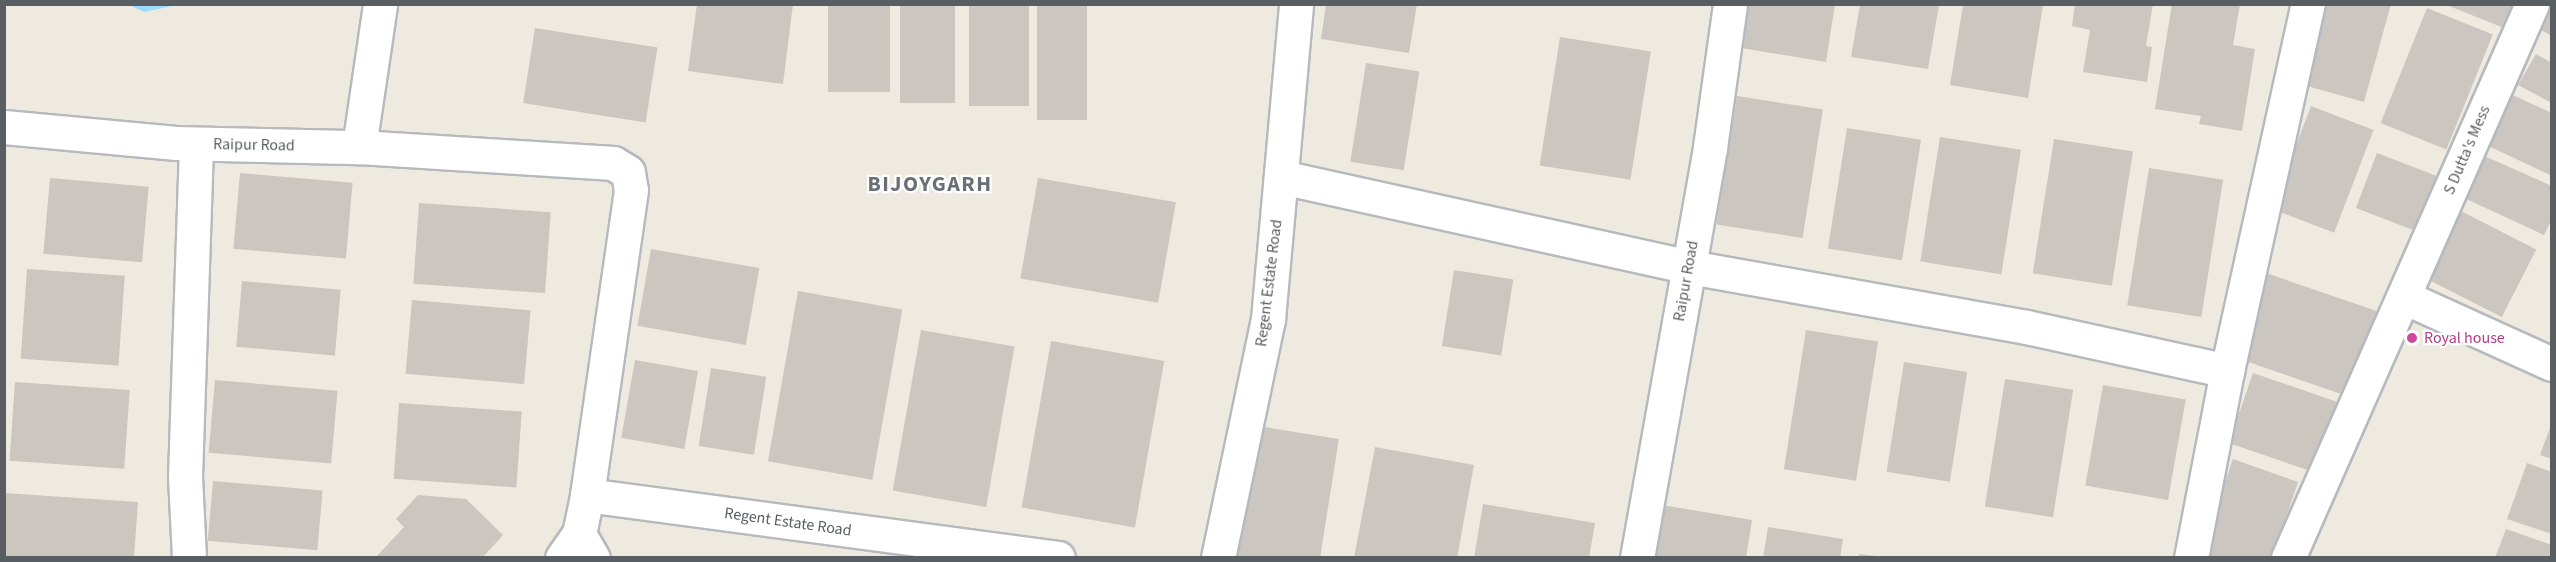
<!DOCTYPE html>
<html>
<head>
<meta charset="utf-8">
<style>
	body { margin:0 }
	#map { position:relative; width:2556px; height:562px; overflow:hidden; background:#eeeae0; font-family:"Source Sans 3",sans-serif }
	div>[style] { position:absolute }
	.water>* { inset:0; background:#9edbff }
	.building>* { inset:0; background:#cbc6bf; transform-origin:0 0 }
	.roads { filter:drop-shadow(2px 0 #b6b9be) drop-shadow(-2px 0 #b6b9be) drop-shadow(0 2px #b6b9be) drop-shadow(0 -2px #b6b9be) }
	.minor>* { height:33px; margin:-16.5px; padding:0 16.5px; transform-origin:16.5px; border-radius:16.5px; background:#fff }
	.tertiary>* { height:33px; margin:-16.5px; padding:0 16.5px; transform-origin:16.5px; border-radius:16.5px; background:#fff }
	.dots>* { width:16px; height:16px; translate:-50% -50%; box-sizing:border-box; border:3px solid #fff; border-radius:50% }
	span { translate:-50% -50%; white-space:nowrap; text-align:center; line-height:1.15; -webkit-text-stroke:4.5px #fff; paint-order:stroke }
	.street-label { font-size:16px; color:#595e63 }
	.hotel-label { font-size:16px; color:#b23c85 }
	.left { translate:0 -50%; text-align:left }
	.district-label { font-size:22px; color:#697075; font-weight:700; letter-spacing:1.5px }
	.frame { position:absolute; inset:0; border:6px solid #595e63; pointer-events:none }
</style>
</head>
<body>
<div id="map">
	<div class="water">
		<div style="clip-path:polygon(129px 5px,129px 4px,177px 5px,144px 12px)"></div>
	</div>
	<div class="building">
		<div style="clip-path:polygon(697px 4px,793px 4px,783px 84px,688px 71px)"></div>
		<div style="left:828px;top:4px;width:62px;height:88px"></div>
		<div style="left:900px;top:4px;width:55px;height:99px"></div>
		<div style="left:969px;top:4px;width:60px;height:102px"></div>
		<div style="left:1037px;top:4px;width:50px;height:116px"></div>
		<div style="clip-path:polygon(1326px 4px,1417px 4px,1409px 53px,1321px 39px)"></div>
		<div style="clip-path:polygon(1748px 4px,1835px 4px,1826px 62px,1741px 48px)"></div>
		<div style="clip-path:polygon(2075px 4px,2153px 4px,2146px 46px,2152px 47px,2147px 82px,2083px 72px,2090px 30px,2072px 26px)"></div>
		<div style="clip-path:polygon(2172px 4px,2240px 4px,2233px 45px,2255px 49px,2242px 131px,2199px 124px,2201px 116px,2155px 109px)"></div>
		<div style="clip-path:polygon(2315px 4px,2391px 4px,2364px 102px,2293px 82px)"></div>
		<div style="clip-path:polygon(2444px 4px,2519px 4px,2509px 30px)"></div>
		<div style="clip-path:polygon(2544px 4px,2552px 4px,2552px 36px,2532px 25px)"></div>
		<div style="clip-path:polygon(1860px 5px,1939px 5px,1928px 69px,1851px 57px)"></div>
		<div style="clip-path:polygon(1963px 5px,2043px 5px,2028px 98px,1950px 85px)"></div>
		<div style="left:2427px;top:8px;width:71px;height:124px;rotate:22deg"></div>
		<div style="left:535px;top:28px;width:124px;height:76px;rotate:9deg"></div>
		<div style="left:1560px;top:37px;width:92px;height:130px;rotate:9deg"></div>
		<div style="clip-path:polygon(2536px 54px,2552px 63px,2552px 103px,2518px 85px)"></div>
		<div style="left:1366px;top:63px;width:54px;height:100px;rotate:9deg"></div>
		<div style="clip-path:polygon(2504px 91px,2552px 113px,2552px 176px,2480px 142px)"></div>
		<div style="left:1737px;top:96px;width:87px;height:130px;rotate:9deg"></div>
		<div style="left:2311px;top:106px;width:67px;height:110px;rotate:21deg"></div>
		<div style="left:1847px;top:128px;width:75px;height:122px;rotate:9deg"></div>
		<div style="left:1940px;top:137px;width:82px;height:126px;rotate:9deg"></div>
		<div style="left:2054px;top:139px;width:80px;height:136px;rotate:9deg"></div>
		<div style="left:2377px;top:153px;width:71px;height:59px;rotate:21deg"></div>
		<div style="clip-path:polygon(2482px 155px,2552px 186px,2552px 219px,2544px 235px,2462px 197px)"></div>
		<div style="left:2149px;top:168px;width:75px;height:139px;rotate:9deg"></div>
		<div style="left:240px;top:173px;width:113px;height:76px;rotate:5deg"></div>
		<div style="left:50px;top:178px;width:99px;height:76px;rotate:5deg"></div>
		<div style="left:1038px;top:178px;width:140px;height:102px;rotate:10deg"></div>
		<div style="left:419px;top:203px;width:132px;height:81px;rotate:4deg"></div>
		<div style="left:2457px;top:209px;width:89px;height:76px;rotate:27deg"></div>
		<div style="left:651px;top:249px;width:110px;height:78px;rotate:10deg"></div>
		<div style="left:27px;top:269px;width:98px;height:90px;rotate:4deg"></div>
		<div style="left:1454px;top:270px;width:60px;height:77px;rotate:9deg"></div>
		<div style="left:2266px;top:273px;width:124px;height:90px;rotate:19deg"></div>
		<div style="left:242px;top:281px;width:99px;height:66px;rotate:5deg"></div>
		<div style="left:798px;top:291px;width:106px;height:173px;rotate:10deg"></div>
		<div style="left:412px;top:300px;width:119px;height:74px;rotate:5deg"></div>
		<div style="left:921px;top:330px;width:95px;height:163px;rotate:10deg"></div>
		<div style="left:1806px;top:330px;width:73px;height:141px;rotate:9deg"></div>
		<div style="left:1051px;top:341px;width:115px;height:169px;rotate:10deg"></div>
		<div style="left:635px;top:360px;width:64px;height:79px;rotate:10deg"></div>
		<div style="left:1904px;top:362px;width:64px;height:111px;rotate:9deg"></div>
		<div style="left:711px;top:368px;width:56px;height:79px;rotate:9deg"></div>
		<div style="left:2253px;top:373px;width:90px;height:74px;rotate:19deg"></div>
		<div style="left:2005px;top:379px;width:69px;height:129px;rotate:9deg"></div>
		<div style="left:215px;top:380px;width:123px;height:73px;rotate:5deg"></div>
		<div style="left:15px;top:382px;width:115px;height:79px;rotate:4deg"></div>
		<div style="left:2103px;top:385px;width:84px;height:102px;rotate:10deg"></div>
		<div style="left:399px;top:403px;width:123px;height:76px;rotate:4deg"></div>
		<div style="left:1251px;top:425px;width:89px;height:135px;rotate:9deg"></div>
		<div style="clip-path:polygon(2551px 425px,2552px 425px,2552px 459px,2540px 455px)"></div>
		<div style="clip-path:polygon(1375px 447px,1474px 465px,1457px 558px,1354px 558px)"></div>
		<div style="clip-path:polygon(2233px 459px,2298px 482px,2272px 558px,2199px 558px)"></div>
		<div style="clip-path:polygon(2527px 463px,2552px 472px,2552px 534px,2507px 519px)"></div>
		<div style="left:213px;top:481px;width:110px;height:60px;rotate:5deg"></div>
		<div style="clip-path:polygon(4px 493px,138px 502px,134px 558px,4px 558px)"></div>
		<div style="clip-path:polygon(418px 495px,466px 499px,503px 535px,482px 558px,375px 558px,404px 527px,396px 519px)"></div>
		<div style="clip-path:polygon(1483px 504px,1595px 523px,1589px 558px,1474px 558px)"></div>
		<div style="clip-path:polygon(1662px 505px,1752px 520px,1746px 558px,1654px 558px)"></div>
		<div style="clip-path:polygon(1768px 527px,1843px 539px,1840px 558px,1763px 558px)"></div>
		<div style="clip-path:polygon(2506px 529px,2552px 545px,2552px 558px,2495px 558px)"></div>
		<div style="clip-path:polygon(1859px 554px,1876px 556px,1876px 558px,1859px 558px)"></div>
	</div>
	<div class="roads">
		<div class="minor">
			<div style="left:4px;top:127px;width:173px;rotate:5.3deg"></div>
			<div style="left:176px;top:143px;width:183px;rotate:1.3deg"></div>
			<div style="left:359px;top:147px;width:145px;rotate:-81.6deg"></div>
			<div style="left:359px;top:147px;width:255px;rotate:3.6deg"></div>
			<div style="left:613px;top:163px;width:17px;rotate:31deg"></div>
			<div style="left:628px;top:172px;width:18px;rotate:81deg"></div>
			<div style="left:631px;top:190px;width:308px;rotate:98.2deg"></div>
			<div style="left:1281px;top:177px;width:418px;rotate:12.4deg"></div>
			<div style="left:1689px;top:267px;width:342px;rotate:10.1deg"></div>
			<div style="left:2026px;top:327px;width:206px;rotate:12.3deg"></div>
			<div style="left:2404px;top:297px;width:162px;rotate:24.4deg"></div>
			<div style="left:579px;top:534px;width:28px;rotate:60deg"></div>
			<div style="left:189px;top:558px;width:81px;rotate:-92.8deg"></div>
			<div style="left:185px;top:477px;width:333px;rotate:-88.1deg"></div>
			<div style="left:1637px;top:558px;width:417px;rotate:-79.9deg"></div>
			<div style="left:1710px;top:147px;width:144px;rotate:-82deg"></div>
			<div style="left:2288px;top:558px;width:605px;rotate:-66.23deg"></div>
		</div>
		<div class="tertiary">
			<div style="left:562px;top:558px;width:29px;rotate:-55deg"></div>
			<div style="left:579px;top:534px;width:40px;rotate:-78deg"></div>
			<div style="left:587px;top:495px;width:475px;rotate:7.6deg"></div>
			<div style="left:1218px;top:558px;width:244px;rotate:-78.2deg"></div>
			<div style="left:1268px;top:319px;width:316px;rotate:-84.9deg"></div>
			<div style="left:2191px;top:558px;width:190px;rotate:-79.1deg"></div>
			<div style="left:2227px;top:371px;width:376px;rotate:-77.6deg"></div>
		</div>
	</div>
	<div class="dots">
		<div style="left:2412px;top:338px;background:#d1479c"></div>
	</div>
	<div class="street-label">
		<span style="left:254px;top:145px;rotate:1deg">Raipur Road</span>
		<span style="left:2467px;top:150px;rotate:-67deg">S Dutta's Mess</span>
		<span style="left:1686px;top:281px;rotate:-80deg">Raipur Road</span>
		<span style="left:1269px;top:283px;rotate:-83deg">Regent Estate Road</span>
		<span style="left:788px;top:522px;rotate:8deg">Regent Estate Road</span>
	</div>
	<div class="hotel-label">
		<span class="left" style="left:2424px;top:338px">Royal house</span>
	</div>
	<div class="district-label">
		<span style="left:930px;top:185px">BIJOYGARH</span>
	</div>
	<div class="frame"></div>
</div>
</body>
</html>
